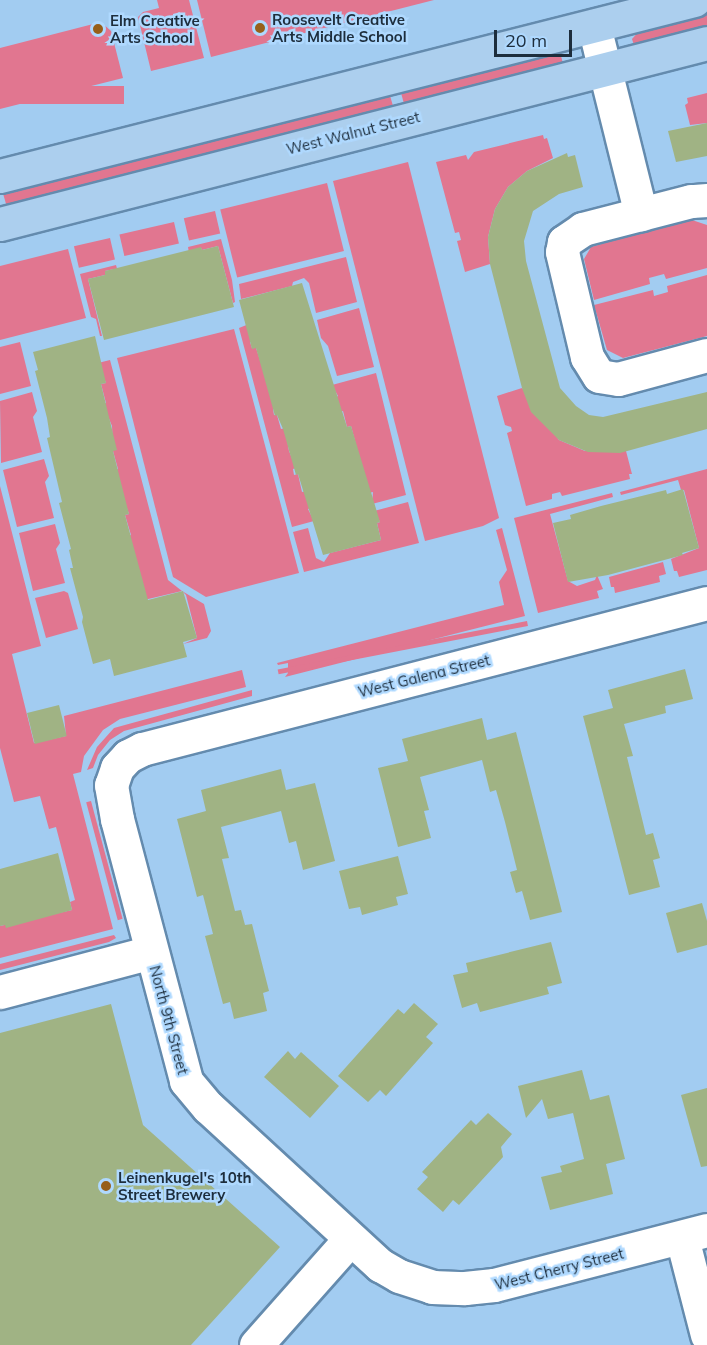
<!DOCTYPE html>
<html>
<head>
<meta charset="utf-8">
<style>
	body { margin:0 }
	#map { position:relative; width:707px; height:1345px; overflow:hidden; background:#a2ccf1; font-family:Mulish,sans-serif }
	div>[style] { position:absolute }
	.green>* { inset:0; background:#e17690; transform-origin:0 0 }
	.building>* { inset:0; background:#a0b384; transform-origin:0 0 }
	.roads { filter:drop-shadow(2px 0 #648bae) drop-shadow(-2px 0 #648bae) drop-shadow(0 2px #648bae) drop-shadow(0 -2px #648bae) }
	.minor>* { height:33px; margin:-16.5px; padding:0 16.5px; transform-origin:16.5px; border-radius:16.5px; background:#fff }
	.major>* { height:33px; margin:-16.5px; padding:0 16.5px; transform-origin:16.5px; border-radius:16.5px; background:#accfee }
	.dots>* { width:16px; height:16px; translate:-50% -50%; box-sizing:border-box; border:3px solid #afd9ff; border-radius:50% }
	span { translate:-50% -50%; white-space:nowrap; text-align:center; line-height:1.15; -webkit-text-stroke:5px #afd9ff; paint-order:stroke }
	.poi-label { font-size:15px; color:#1d2d3c; font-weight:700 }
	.left { translate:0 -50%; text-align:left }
	.street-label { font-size:15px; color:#1d2d3c }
	.scale { position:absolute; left:494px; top:30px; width:78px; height:27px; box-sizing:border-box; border:3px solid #1d2d3c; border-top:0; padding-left:8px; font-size:18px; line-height:21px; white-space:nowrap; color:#1d2d3c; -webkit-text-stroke:4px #afd9ff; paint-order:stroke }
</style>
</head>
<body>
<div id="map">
	<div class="green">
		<div style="clip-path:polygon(157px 0,189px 0,204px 58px,151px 71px,138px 17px,143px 12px,159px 8px)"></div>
		<div style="clip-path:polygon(197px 0,434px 0,211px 57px)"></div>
		<div style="clip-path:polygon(707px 4px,707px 35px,636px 52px,632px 39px,641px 29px)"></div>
		<div style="clip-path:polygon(101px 22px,111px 31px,123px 78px,0 109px,0 48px)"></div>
		<div style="clip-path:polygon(544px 52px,561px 56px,565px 71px,406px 111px,398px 82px)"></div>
		<div style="left:387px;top:85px;width:29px;height:399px;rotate:74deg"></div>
		<div style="left:124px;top:86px;width:18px;height:118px;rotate:90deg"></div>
		<div style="clip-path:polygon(707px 93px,707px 123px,690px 125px,685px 105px,688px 103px,687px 98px)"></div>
		<div style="clip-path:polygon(543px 135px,544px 139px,547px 138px,553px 158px,527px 171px,508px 187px,495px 209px,488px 237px,490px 264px,465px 272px,457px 241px,461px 240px,459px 232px,455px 233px,436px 162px,466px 155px,468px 160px,474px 152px)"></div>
		<div style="clip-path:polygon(408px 162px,499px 518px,483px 526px,425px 541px,333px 181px)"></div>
		<div style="left:327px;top:183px;width:70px;height:110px;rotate:76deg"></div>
		<div style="left:215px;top:211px;width:23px;height:32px;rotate:77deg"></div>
		<div style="clip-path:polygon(689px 219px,707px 225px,707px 268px,666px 279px,664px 274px,649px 278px,650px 284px,594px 300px,584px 259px,591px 247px)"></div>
		<div style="left:174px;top:222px;width:22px;height:56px;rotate:77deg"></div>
		<div style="left:110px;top:238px;width:22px;height:37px;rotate:77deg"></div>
		<div style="clip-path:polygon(221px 239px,232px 280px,235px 302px,233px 303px,218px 246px,202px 250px,201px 248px,189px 253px,188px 247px)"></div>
		<div style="clip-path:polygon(68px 249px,86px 318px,0 340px,0 266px)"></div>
		<div style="clip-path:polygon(346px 257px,357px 302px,316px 313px,309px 283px,304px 278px,293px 282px,292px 286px,241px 299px,239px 284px)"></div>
		<div style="clip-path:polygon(116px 265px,118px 272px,114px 269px,105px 271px,105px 275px,88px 279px,102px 336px,100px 336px,96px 319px,91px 317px,80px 274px)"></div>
		<div style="clip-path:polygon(707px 275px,707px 336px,623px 358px,607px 350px,594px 305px,653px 290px,654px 296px,668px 292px,667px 286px)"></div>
		<div style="clip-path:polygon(359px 308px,374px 367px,337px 376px,328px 346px,321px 338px,317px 320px)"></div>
		<div style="clip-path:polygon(249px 324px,253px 341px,250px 342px,252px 348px,256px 348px,276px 408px,273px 409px,274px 415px,277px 415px,281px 429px,285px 428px,289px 451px,296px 468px,293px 469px,294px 475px,298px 474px,302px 492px,306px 491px,311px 508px,308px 509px,314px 521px,292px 527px,239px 328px)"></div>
		<div style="clip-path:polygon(234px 329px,299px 573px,206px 597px,173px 577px,117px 358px)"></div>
		<div style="clip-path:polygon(20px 342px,31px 386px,0 394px,0 347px)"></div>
		<div style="clip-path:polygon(110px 360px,168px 580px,182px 591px,144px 600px,127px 537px,131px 535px,125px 515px,129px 514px,114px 470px,118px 469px,113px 451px,112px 426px,103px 404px,106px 403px,101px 384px,106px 383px,98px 363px)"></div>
		<div style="clip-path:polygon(376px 373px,406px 495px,372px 504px,373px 492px,369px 493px,351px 426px,347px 427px,343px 411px,339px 412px,335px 398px,338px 396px,332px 385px)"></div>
		<div style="clip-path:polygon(522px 388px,559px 440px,585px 451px,626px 451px,632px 474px,629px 474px,630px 479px,562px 496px,560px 492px,552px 494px,552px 499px,526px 506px,507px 433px,512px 431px,511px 427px,505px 425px,497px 396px)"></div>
		<div style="clip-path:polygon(32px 392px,37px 411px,33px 417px,42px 452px,1px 463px,0 401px)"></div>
		<div style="clip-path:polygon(44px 459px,49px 476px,45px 482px,54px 518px,17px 527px,3px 470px)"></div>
		<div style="clip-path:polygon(707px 469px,707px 570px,679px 577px,677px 571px,674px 571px,671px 559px,699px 548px,684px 490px,681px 490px,678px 480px,621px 495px,620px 492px)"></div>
		<div style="clip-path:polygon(0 486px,41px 646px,12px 654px,34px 743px,66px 736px,64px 716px,242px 670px,246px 687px,120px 719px,103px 730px,84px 756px,81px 772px,73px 774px,113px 929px,0 958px,0 926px,72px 910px,70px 902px,75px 900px,56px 827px,49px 829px,40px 796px,14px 802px,0 748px)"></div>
		<div style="clip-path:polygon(612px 493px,613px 497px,550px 514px,568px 581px,577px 586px,595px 580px,597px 575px,603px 589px,597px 591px,599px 598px,538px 613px,514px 518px)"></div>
		<div style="clip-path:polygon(408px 502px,419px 543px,304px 572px,293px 532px,308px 528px,316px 558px,324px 562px,330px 553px,381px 540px,377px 523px,380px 522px,374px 511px)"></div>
		<div style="clip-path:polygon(55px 524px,60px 543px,56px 549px,65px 583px,33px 591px,19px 533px)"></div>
		<div style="clip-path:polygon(502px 528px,525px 616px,285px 677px,288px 673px,288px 663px,278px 665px,277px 663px,504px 605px,499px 582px,507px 570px,496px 530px)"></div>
		<div style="clip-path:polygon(663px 562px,666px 574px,659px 576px,660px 582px,615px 593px,614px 587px,611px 587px,609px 577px)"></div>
		<div style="clip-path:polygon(64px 591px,68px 593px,78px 629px,46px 638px,35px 598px)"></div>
		<div style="clip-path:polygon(182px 591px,204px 604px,211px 631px,207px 638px,183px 644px,197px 638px,186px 595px)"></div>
		<div style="left:527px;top:621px;width:5px;height:254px;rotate:79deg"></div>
		<div style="clip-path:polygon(252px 690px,252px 696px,124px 731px,110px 740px,98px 755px,93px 768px,87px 770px,97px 747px,114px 728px)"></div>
		<div style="left:91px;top:801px;width:122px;height:5px;rotate:75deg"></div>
		<div style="clip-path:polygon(114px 935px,116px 938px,109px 942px,0 970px,0 964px)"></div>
	</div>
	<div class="building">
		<div style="clip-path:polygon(707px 123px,707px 156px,676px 162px,668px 131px)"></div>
		<div style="clip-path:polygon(567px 153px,568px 157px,575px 155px,583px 187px,559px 194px,533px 211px,524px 241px,526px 261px,560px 388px,576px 406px,589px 415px,603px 417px,707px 392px,707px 429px,620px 453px,588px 452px,559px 440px,531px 412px,522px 388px,490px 264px,488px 237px,495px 209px,508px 187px,527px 171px)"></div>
		<div style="clip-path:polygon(218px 246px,234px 307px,104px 340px,88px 279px,105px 275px,105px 271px,201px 247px,202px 250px)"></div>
		<div style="clip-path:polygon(302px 283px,347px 427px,351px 426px,380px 522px,377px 523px,381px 540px,323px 555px,298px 474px,296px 475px,283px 429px,277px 415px,275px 416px,256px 348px,252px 349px,239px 300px)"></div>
		<div style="clip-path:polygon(95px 336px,106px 383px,101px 384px,117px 450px,113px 451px,129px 514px,125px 515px,148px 600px,183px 591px,197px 638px,183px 642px,187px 657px,114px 676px,110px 659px,93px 664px,82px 622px,83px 617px,70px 568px,73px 568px,69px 550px,71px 549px,59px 503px,62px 502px,47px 438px,50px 437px,47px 418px,35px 371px,38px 370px,33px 352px)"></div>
		<div style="clip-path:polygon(683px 489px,699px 548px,682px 553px,683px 555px,608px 575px,568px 582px,553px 523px,571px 519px,570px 515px,601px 506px,666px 490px,667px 494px)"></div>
		<div style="clip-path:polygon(685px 669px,693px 699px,665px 706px,666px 713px,624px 724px,633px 756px,627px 757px,646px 835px,653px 833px,660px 858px,653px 860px,660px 887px,629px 895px,583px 716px,613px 708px,608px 690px)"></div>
		<div style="left:59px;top:705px;width:32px;height:33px;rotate:76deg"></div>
		<div style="clip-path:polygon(482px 718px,487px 740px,516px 732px,562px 912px,530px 920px,522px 891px,516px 893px,510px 872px,517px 870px,505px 822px,496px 790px,490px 792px,482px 760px,420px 777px,429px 810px,424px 811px,431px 838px,398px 847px,378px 768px,408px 761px,402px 739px)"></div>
		<div style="clip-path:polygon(281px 769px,286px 790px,315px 783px,335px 861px,303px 870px,296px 841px,289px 843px,281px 811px,221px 827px,229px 858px,222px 859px,235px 911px,241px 910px,245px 925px,252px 924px,269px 991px,263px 993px,267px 1011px,234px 1019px,230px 1002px,223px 1004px,205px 936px,213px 934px,203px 895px,197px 897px,177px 819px,206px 811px,201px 790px)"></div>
		<div style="clip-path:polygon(58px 853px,72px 910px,6px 928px,5px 925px,0 926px,0 869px)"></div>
		<div style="clip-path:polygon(398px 856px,408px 894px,396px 897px,398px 905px,362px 915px,360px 907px,349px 909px,339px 871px)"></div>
		<div style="clip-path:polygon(702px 903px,707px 921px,707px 945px,677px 953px,666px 913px)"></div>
		<div style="clip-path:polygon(551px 942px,562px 983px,547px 987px,549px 994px,480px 1012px,477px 1003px,462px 1008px,453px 975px,468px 972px,466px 963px)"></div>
		<div style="clip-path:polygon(414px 1003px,438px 1024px,426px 1037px,433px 1043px,386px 1096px,380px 1090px,368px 1102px,338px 1076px,398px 1009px,404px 1014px)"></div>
		<div style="clip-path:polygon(111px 1004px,143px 1125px,280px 1247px,191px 1345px,0 1345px,0 1033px)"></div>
		<div style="clip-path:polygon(288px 1051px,295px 1059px,301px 1052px,339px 1086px,310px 1118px,264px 1077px)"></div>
		<div style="clip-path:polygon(582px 1070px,590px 1100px,609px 1095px,625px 1159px,606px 1164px,613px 1194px,550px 1210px,541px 1177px,562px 1172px,560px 1166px,584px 1159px,573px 1113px,548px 1119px,542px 1099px,526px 1118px,518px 1086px)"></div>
		<div style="clip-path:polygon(707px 1088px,707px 1166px,701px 1167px,681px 1095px)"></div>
		<div style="clip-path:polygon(488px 1113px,512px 1134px,501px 1147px,503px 1157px,459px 1205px,453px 1200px,443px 1212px,417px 1189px,428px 1177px,422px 1172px,471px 1120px,476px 1125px)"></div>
	</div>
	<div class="roads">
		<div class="minor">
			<div style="left:594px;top:26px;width:194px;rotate:76deg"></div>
			<div style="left:707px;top:200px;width:16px;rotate:176deg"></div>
			<div style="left:691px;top:201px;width:112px;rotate:165.5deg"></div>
			<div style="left:583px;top:229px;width:23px;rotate:146deg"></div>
			<div style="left:564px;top:242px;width:10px;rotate:101deg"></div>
			<div style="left:562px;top:252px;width:108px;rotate:76.6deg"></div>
			<div style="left:587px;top:357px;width:22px;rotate:58deg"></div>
			<div style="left:599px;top:376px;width:19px;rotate:9deg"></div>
			<div style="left:618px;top:379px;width:92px;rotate:-15.1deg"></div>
			<div style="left:707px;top:603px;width:584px;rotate:165.51deg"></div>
			<div style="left:142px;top:749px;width:16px;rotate:153deg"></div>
			<div style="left:128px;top:756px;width:16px;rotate:133deg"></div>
			<div style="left:117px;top:768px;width:18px;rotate:109deg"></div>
			<div style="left:111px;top:785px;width:35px;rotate:80deg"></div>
			<div style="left:117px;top:819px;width:271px;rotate:75.2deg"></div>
			<div style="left:186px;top:1081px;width:34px;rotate:50deg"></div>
			<div style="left:208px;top:1107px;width:234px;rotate:42.6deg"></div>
			<div style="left:380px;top:1265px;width:22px;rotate:30deg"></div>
			<div style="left:399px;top:1276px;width:35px;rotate:18deg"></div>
			<div style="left:432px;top:1287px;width:33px;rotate:2deg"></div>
			<div style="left:465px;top:1288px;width:29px;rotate:-6deg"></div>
			<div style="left:494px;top:1285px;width:220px;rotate:-14.5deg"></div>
			<div style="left:0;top:992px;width:156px;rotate:-14.8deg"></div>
			<div style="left:682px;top:1238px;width:100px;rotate:75.5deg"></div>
			<div style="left:256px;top:1345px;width:142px;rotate:-48.4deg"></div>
		</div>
		<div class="major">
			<div style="left:0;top:176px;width:716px;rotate:-14.23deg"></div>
			<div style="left:0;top:224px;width:730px;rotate:-14.36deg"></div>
		</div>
	</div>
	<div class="dots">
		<div style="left:260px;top:28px;background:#975f1a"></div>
		<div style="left:98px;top:29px;background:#975f1a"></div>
		<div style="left:106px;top:1186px;background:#975f1a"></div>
	</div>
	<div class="poi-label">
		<span class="left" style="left:272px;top:28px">Roosevelt Creative<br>Arts Middle School</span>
		<span class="left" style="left:110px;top:29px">Elm Creative<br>Arts School</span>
		<span class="left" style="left:118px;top:1186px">Leinenkugel's 10th<br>Street Brewery</span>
	</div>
	<div class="street-label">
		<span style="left:353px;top:133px;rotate:-14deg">West Walnut Street</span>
		<span style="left:424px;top:676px;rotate:-14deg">West Galena Street</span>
		<span style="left:169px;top:1020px;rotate:75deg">North 9th Street</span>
		<span style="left:559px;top:1269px;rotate:-14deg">West Cherry Street</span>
	</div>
	<div class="scale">20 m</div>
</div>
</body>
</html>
